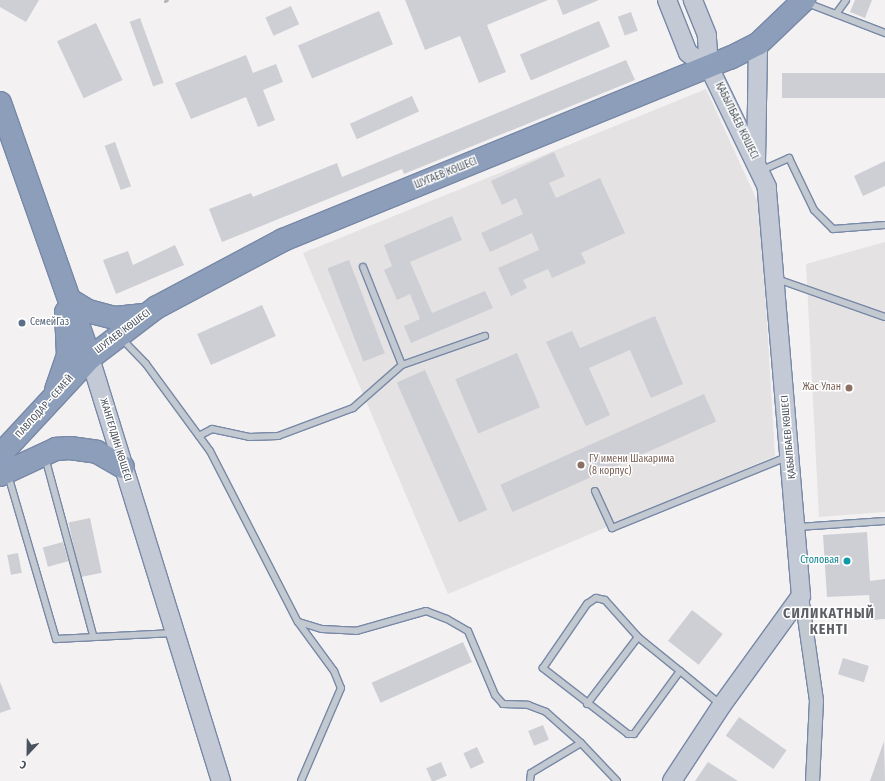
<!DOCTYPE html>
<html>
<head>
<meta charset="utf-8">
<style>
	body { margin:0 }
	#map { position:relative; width:885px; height:781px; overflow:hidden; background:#f3f1f1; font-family:"Fira Sans Condensed",sans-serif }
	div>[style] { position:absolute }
	.education>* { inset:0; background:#e4e2e2 }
	.building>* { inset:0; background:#cecfd5; transform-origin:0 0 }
	.roads { filter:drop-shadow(1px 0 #7889a7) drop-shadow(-1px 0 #7889a7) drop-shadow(0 1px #7889a7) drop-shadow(0 -1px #7889a7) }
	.lane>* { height:6px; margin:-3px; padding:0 3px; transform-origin:3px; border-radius:3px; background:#c3c9d1 }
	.street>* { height:13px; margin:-6.5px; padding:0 6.5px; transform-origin:6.5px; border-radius:6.5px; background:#c3c9d1 }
	.secondary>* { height:18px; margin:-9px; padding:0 9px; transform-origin:9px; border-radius:9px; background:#c3cad6 }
	.highway>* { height:22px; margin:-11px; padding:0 11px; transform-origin:11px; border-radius:11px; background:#8d9ebb }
	.rail>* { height:3px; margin:-1.5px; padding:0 1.5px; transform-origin:1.5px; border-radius:1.5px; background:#b3b5ba }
	.dots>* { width:11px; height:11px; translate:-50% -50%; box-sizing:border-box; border:2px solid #fff; border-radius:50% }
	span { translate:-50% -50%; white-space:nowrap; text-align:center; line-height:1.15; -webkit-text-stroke:3px #fff; paint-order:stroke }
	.street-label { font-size:10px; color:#4a525d }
	.service-label { font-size:10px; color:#4e5e75 }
	.left { translate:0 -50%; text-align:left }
	.education-label { font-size:10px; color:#785e54 }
	.right { translate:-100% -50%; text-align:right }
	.culture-label { font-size:10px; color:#0d838f }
	.district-label { font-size:14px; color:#5e6065; font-weight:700; letter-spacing:1px }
	.north { position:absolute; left:8px; top:733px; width:40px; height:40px; -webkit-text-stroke:3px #fff; paint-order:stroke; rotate:202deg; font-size:11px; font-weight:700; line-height:16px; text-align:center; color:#4a525d }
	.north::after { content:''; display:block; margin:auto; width:14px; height:18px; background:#4a525d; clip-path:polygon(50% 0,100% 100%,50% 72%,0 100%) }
</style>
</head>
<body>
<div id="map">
	<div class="education">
		<div style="clip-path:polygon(706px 89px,760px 207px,775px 456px,448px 594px,303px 253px)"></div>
		<div style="clip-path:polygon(885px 242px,885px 512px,819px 517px,806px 264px)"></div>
	</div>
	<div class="building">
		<div style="clip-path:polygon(0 0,39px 0,26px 22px,0 7px)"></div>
		<div style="clip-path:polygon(405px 0,548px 0,487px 25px,506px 72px,479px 83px,460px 36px,425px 50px)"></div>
		<div style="clip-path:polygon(557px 0,599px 0,563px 15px)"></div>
		<div style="clip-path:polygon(855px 0,872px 0,865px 18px,850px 12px)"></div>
		<div style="left:291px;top:6px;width:20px;height:28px;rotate:66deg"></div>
		<div style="left:379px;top:11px;width:36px;height:88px;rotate:67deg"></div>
		<div style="left:631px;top:12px;width:20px;height:14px;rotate:70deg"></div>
		<div style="left:140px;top:18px;width:69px;height:11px;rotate:70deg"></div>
		<div style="left:599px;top:21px;width:28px;height:86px;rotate:67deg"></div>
		<div style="left:96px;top:23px;width:63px;height:43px;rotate:65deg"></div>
		<div style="clip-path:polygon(246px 55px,253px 73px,276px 64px,283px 82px,263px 90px,275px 120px,258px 127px,246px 97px,191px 119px,175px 83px)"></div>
		<div style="clip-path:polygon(626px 60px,635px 80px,404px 174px,402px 169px,222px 242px,209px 209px,251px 193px,253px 197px,337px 163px,342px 177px)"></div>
		<div style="left:885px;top:73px;width:25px;height:103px;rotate:90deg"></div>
		<div style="left:412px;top:96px;width:17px;height:68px;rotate:66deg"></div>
		<div style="left:115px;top:142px;width:47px;height:11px;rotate:70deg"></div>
		<div style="clip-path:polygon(554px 152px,565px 176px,549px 183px,556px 198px,600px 178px,625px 233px,581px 253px,586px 263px,552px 278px,548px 269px,523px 280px,527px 288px,511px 296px,498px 268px,539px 250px,532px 233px,490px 252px,481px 233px,523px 214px,516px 198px,502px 205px,491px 181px)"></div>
		<div style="clip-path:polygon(885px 161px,885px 186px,863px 196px,854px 176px)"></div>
		<div style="clip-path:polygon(452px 216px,462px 240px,410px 262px,432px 313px,485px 291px,493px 308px,411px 343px,404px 326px,420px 319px,410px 294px,397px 300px,384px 270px,392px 266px,384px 245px)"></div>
		<div style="clip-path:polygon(175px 245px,184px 265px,116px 294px,103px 260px,128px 251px,133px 265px)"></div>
		<div style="left:349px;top:260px;width:100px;height:23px;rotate:69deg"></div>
		<div style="left:262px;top:305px;width:34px;height:71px;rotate:66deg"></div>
		<div style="clip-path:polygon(655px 316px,683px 384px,651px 398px,630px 350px,589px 368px,610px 415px,586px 426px,546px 342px,572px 331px,580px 348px)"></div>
		<div style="left:517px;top:353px;width:59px;height:67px;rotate:67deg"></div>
		<div style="left:425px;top:370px;width:153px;height:31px;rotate:66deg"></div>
		<div style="left:704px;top:394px;width:30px;height:223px;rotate:66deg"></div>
		<div style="left:90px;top:518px;width:56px;height:22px;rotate:78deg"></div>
		<div style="clip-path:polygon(867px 532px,870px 581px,885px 579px,885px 619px,872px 620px,869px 595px,827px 597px,823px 535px)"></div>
		<div style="left:63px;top:542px;width:20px;height:21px;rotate:75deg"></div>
		<div style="left:18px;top:553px;width:20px;height:11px;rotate:79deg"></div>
		<div style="left:692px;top:610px;width:39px;height:39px;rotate:38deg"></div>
		<div style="left:463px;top:642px;width:22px;height:100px;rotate:66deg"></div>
		<div style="left:843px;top:658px;width:27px;height:17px;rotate:17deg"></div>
		<div style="clip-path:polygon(0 682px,11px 709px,0 713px)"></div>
		<div style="left:739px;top:717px;width:58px;height:23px;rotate:35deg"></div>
		<div style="left:543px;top:725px;width:16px;height:16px;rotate:68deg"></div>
		<div style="clip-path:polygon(884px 741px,885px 781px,870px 781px)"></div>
		<div style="left:477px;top:747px;width:17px;height:15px;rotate:65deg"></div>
		<div style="left:441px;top:762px;width:15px;height:16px;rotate:67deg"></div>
		<div style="clip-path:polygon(708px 762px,738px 781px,695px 781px)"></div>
	</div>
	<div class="roads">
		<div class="lane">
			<div style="left:807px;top:3px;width:84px;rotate:21deg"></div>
			<div style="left:836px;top:14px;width:17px;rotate:-54deg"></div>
			<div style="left:760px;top:171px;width:32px;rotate:-24deg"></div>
			<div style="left:789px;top:158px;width:58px;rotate:64.3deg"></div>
			<div style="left:814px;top:210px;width:27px;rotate:45deg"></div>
			<div style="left:833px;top:229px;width:52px;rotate:-4.4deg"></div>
			<div style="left:363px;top:267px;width:105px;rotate:68.3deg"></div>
			<div style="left:777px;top:279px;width:114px;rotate:19.4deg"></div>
			<div style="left:121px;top:338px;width:36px;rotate:46deg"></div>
			<div style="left:146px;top:364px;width:108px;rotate:53.7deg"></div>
			<div style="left:210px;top:451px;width:192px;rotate:62.8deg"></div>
			<div style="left:298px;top:622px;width:61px;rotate:53.7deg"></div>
			<div style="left:334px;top:671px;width:18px;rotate:68deg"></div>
			<div style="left:341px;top:688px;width:101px;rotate:113.3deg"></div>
			<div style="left:199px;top:436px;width:15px;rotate:-28deg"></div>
			<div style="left:212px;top:429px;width:38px;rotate:12deg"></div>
			<div style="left:249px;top:437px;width:29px;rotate:-2deg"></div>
			<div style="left:278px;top:436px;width:80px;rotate:-20.5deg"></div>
			<div style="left:353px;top:408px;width:65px;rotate:-41.3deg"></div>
			<div style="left:402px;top:365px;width:88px;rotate:-19.3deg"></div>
			<div style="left:45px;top:457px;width:184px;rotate:74.9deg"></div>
			<div style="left:8px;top:475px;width:171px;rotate:73.7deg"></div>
			<div style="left:56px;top:639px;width:118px;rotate:-2.9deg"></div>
			<div style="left:595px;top:491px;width:41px;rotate:65.3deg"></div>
			<div style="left:612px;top:528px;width:189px;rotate:-22.1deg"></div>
			<div style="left:798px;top:527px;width:87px;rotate:-3.9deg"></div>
			<div style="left:299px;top:622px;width:24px;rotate:17deg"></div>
			<div style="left:322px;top:629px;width:34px;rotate:3deg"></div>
			<div style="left:356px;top:631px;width:73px;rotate:-15.9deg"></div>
			<div style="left:426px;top:611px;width:22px;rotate:21deg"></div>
			<div style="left:447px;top:619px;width:24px;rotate:30deg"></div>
			<div style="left:468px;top:631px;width:69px;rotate:67.1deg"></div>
			<div style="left:495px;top:695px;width:12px;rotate:48deg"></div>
			<div style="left:503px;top:704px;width:25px;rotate:2deg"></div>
			<div style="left:528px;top:705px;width:19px;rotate:21deg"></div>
			<div style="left:546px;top:712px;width:47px;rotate:41.5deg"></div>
			<div style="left:581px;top:743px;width:52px;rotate:46.5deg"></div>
			<div style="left:680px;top:671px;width:78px;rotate:126.1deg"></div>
			<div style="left:634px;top:734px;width:6px;rotate:180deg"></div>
			<div style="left:628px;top:734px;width:108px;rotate:-142.2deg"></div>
			<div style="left:543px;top:668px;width:78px;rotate:-55.5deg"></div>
			<div style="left:587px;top:604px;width:11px;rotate:-34deg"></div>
			<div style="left:596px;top:598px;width:9px;rotate:13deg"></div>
			<div style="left:605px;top:600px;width:50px;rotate:48.3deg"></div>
			<div style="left:638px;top:637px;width:54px;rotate:39deg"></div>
			<div style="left:680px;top:671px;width:52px;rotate:39.5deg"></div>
			<div style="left:587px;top:704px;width:84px;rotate:-52.7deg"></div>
			<div style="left:530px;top:781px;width:8px;rotate:-83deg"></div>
			<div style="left:531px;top:773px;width:58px;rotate:-31deg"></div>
		</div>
		<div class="street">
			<div style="left:801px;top:596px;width:105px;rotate:81.8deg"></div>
			<div style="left:816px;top:700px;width:81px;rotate:92.8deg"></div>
		</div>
		<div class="secondary">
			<div style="left:667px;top:0;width:57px;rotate:68.4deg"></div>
			<div style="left:688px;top:53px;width:25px;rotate:34deg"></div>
			<div style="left:756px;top:161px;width:117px;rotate:-89deg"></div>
			<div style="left:90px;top:358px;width:443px;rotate:72.8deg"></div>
			<div style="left:672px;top:781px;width:91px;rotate:-56.7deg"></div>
			<div style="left:722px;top:705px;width:135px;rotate:-54.1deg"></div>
			<div style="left:801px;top:596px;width:410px;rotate:-94.8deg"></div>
			<div style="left:767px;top:187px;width:133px;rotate:-115.8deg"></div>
			<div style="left:709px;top:67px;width:32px;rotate:-94deg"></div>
			<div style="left:707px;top:35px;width:38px;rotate:-112deg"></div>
		</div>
		<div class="highway">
			<div style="left:0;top:103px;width:270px;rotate:70.6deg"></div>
			<div style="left:70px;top:300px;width:21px;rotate:31deg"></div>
			<div style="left:88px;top:311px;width:28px;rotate:15deg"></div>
			<div style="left:115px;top:318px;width:29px;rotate:-6deg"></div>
			<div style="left:56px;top:390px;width:37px;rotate:-71deg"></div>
			<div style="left:68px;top:355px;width:43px;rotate:-92.7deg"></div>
			<div style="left:0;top:455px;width:132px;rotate:-47.1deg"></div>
			<div style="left:90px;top:358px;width:84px;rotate:-37.3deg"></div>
			<div style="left:157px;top:307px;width:143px;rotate:-28deg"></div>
			<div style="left:283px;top:240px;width:483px;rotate:-22.2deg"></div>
			<div style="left:730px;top:58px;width:31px;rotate:-27deg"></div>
			<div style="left:758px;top:44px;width:64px;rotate:-43.7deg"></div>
			<div style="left:0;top:475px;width:62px;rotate:-24.9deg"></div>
			<div style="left:56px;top:449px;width:14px;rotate:-4deg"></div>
			<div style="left:70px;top:448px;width:27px;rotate:8deg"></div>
			<div style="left:97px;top:452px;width:30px;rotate:30deg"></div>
		</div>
	</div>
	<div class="rail">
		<div style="left:165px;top:1px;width:2px;rotate:-27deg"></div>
	</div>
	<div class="dots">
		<div style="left:22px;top:323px;background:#5c6f8a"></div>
		<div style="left:849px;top:388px;background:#8d6e63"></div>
		<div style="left:581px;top:465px;background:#8d6e63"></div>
		<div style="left:847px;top:561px;background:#0f9aa8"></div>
	</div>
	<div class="street-label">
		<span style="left:736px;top:121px;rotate:64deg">ҚАБЫЛБАЕВ КӨШЕСІ</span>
		<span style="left:446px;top:174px;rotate:-22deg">ШУГАЕВ КӨШЕСІ</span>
		<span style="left:123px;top:332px;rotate:-37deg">ШУГАЕВ КӨШЕСІ</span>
		<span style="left:45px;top:407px;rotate:-48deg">ПАВЛОДАР - СЕМЕЙ</span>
		<span style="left:789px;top:437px;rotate:-95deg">ҚАБЫЛБАЕВ КӨШЕСІ</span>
		<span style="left:115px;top:440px;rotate:73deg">ЖАНГЕЛДИН КӨШЕСІ</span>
	</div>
	<div class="service-label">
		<span class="left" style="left:30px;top:323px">СемейГаз</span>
	</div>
	<div class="education-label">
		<span class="right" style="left:841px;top:388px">Жас Улан</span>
		<span class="left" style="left:589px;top:465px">ГУ имени Шакарима<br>(8 корпус)</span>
	</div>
	<div class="culture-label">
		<span class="right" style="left:839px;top:561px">Столовая</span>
	</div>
	<div class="district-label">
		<span style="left:829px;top:622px">СИЛИКАТНЫЙ<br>КЕНТІ</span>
	</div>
	<div class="north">С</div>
</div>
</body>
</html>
